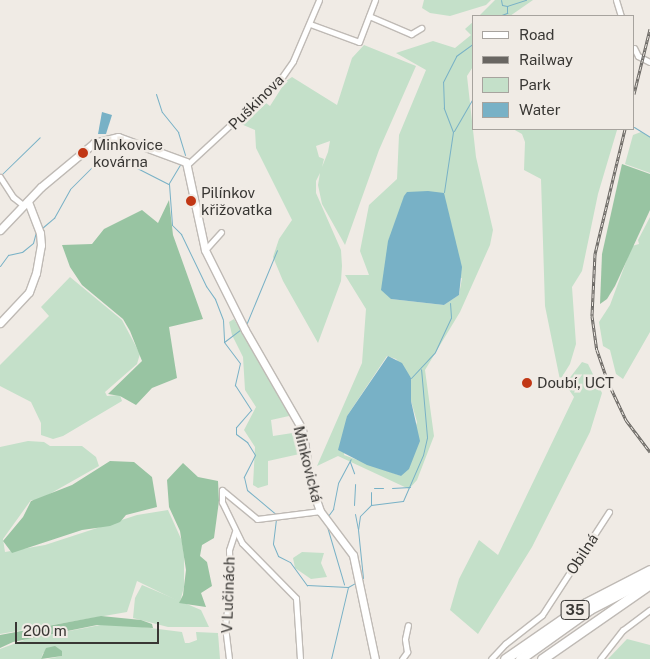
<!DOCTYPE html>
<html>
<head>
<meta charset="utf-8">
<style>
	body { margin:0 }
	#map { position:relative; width:650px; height:659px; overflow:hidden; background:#f0ebe5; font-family:"Public Sans",sans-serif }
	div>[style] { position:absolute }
	.green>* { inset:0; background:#c4e0c9 }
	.forest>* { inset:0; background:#98c4a2 }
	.water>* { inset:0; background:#78b1c6 }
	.stream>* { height:1px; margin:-0.5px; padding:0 0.5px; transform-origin:0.5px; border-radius:0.5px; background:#78b1c6 }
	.roads { filter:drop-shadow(1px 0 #bfbab5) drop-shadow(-1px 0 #bfbab5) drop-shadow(0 1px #bfbab5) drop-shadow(0 -1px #bfbab5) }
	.street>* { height:5px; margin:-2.5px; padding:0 2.5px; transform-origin:2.5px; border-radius:2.5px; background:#fff }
	.secondary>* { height:7px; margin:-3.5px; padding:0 3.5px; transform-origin:3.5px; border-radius:3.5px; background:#fff }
	.highway>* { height:9px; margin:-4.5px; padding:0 4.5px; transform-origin:4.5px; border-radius:4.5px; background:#fff }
	.rail>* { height:3px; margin-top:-1.5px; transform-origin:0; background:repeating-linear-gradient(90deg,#f0ebe5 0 4px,#696662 0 8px); box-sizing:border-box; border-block:1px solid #696662 }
	.dots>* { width:14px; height:14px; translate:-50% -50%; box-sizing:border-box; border:2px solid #f0ebe5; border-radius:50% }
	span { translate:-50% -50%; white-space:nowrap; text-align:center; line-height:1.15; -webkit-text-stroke:5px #f0ebe5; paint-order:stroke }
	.shield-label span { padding:1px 4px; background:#f0ebe5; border:1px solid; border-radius:4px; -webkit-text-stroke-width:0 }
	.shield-label { font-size:14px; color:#393734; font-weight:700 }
	.street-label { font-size:15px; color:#393734 }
	.poi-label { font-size:15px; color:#393734 }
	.left { translate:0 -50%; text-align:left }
	.legend { position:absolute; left:472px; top:15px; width:162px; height:115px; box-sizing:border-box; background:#f0ebe5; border:1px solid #a7a39e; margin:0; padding:6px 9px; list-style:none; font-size:15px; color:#393734 }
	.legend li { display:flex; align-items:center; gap:10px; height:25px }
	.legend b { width:25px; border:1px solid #a7a39e }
	.scale { position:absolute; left:15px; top:622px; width:144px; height:22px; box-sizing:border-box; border:2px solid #393734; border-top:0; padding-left:6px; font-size:15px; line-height:18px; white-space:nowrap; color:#393734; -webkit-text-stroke:4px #f0ebe5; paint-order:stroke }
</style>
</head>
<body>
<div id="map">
	<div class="green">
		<div style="clip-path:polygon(424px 0,491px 0,486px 5px,450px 16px,430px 13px,422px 8px)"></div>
		<div style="clip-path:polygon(495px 0,533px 0,510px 16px,479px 16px)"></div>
		<div style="clip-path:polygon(evenodd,474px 21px,474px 65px,467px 76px,476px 157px,493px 230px,490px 245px,460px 312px,425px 370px,434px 436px,417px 480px,409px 489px,338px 456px,317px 466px,362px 363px,366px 309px,345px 275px,369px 275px,360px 251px,369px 205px,397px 179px,399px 135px,426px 70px,396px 53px,433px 41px,455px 48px,471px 35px,465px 29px,474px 21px,462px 278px,459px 295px,444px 305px,391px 299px,462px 278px,474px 21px,387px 356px,396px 359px,411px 378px,411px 401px,417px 422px,401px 476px,344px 455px,347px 416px,387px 356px)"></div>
		<div style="clip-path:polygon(evenodd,364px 45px,416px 66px,379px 150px,345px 245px,322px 204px,318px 185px,320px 173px,316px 181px,316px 193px,341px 250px,342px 266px,341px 281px,318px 343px,283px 281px,273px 257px,279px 239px,292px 220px,256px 148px,255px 130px,241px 124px,266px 103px,270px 106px,286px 81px,292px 77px,337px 105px,352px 58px,364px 45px,330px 141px,328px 152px,322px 167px,324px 159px,319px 157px,316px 146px,330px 141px)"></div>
		<div style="clip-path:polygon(513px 129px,617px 130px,598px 194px,582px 271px,572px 287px,576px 344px,570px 364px,560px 380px,545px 306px,541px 179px,524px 170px,525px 142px,522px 134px)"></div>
		<div style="clip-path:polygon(641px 132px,650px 137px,650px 173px,625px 164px,633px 135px)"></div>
		<div style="clip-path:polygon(650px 217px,650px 332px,623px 379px,616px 374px,610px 350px,603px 346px,599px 322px,610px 305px,632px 246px,639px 244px,638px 240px)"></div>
		<div style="clip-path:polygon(70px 277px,122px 320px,140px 354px,137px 364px,105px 392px,107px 396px,120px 395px,122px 401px,63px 436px,53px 439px,41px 435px,41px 423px,31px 402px,0 386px,0 365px,49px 316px,41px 307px)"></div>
		<div style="clip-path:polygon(234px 319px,288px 409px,289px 416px,271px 420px,273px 436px,299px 432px,304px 453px,268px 461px,268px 485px,258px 488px,253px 485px,255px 447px,244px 430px,256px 407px,245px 390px,243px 357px,232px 335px,229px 322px)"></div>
		<div style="clip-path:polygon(582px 362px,588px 364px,602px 393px,590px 432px,532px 547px,478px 634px,450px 610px,459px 579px,479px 540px,498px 555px,574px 397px,565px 384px)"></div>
		<div style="clip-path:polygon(28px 441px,44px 442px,50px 446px,82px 446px,96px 457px,99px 466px,39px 500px,31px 500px,3px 539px,5px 552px,45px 545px,137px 515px,168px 510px,182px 541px,184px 556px,184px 587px,180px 602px,137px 581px,127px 612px,0 634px,0 447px)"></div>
		<div style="clip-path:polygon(302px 552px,324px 553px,321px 563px,327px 577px,311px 579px,295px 568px,293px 558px)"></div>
		<div style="clip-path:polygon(142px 585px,201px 610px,209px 627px,168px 627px,133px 618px,135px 598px)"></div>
		<div style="clip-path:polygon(111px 623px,182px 632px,185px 643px,189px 643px,197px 640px,196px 632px,218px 633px,220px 659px,47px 659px,62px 656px,43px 653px,41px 659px,0 659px,0 649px,27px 639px)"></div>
		<div style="clip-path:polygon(627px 639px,650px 645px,650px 659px,608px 659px)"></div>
	</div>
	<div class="forest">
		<div style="clip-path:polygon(622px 164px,650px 174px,650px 210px,615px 286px,607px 299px,600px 304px,602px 254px)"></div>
		<div style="clip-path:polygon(169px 200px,173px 235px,203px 319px,169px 327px,177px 378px,152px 388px,136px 405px,120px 396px,108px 394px,142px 361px,130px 331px,123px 319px,82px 285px,70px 267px,62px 245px,92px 244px,104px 229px,142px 210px,158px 223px)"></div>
		<div style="clip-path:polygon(110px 461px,134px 462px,152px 477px,157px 507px,126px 515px,120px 522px,110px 526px,82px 530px,12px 553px,3px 541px,23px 517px,31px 501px,72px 485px)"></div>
		<div style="clip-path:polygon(183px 463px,198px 477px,218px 481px,219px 501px,214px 538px,202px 545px,200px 556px,207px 562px,212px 586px,201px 593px,206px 607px,179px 603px,183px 595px,186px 570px,180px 531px,169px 507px,167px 480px)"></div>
		<div style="clip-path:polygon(101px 616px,141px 620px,152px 624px,153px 628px,97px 625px,13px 642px,0 648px,0 635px)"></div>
		<div style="clip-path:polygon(55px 646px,62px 651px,62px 656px,41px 659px,46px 648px)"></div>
	</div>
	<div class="water">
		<div style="clip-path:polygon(102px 112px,112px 115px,106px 134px,98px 134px)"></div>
		<div style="clip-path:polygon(428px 191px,444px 193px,462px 267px,459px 295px,444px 305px,391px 299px,381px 290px,388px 241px,404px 196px,407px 192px)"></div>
		<div style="clip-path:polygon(388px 356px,402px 363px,411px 378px,411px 401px,420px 441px,409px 469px,401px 476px,367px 465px,338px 450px,347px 416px)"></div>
	</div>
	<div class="stream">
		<div style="left:507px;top:6px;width:20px;rotate:-18deg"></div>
		<div style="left:499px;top:16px;width:9px;rotate:-21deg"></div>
		<div style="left:507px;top:13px;width:7px;rotate:-90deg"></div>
		<div style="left:507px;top:6px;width:5px;rotate:-169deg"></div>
		<div style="left:502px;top:5px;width:5px;rotate:-101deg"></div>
		<div style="left:156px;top:94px;width:19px;rotate:72deg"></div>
		<div style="left:162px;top:112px;width:26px;rotate:51deg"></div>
		<div style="left:178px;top:132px;width:24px;rotate:73deg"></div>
		<div style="left:634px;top:127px;width:19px;rotate:32deg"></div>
		<div style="left:454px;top:131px;width:39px;rotate:-60deg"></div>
		<div style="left:1px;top:175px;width:54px;rotate:-44.3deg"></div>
		<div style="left:169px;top:183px;width:23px;rotate:-59deg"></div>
		<div style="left:444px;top:192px;width:61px;rotate:-81.5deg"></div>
		<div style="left:453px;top:132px;width:26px;rotate:-111deg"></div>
		<div style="left:444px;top:108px;width:26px;rotate:-92deg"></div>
		<div style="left:443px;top:82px;width:29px;rotate:-63deg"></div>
		<div style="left:456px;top:56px;width:22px;rotate:-36deg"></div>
		<div style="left:42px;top:228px;width:16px;rotate:-40deg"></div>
		<div style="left:54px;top:218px;width:33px;rotate:-61deg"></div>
		<div style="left:70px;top:189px;width:35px;rotate:-45deg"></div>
		<div style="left:95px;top:164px;width:40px;rotate:4.3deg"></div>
		<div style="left:135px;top:167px;width:38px;rotate:27deg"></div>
		<div style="left:169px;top:184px;width:41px;rotate:85.8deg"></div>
		<div style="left:172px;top:225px;width:13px;rotate:45deg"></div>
		<div style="left:181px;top:234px;width:58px;rotate:64.3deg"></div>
		<div style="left:206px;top:286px;width:16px;rotate:55deg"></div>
		<div style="left:215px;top:299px;width:22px;rotate:69deg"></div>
		<div style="left:223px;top:320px;width:22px;rotate:87deg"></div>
		<div style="left:224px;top:342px;width:26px;rotate:53deg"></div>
		<div style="left:240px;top:363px;width:23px;rotate:103deg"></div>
		<div style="left:235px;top:385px;width:30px;rotate:57deg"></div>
		<div style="left:251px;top:410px;width:23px;rotate:131deg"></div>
		<div style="left:236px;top:427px;width:7px;rotate:90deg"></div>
		<div style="left:236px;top:434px;width:14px;rotate:36deg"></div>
		<div style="left:247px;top:442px;width:15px;rotate:58deg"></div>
		<div style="left:255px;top:455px;width:25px;rotate:117deg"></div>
		<div style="left:244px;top:477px;width:13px;rotate:77deg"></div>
		<div style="left:247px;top:490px;width:38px;rotate:40deg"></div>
		<div style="left:0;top:266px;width:14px;rotate:-54deg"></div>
		<div style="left:8px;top:255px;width:14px;rotate:-12deg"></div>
		<div style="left:22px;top:252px;width:14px;rotate:-39deg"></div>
		<div style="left:33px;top:243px;width:11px;rotate:-75deg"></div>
		<div style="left:246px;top:325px;width:81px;rotate:-67.5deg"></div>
		<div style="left:224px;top:342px;width:20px;rotate:-37deg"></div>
		<div style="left:411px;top:378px;width:35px;rotate:-47deg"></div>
		<div style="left:435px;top:352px;width:38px;rotate:-65deg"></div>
		<div style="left:451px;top:317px;width:14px;rotate:-94deg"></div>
		<div style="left:350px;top:462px;width:12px;rotate:70deg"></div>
		<div style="left:374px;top:488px;width:9px"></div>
		<div style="left:392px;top:488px;width:18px;rotate:-3deg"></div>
		<div style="left:354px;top:505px;width:21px;rotate:-87deg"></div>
		<div style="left:371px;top:505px;width:13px;rotate:-90deg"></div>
		<div style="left:355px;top:514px;width:15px;rotate:79deg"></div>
		<div style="left:328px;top:516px;width:9px;rotate:-54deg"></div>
		<div style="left:333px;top:509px;width:26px;rotate:-79deg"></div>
		<div style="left:338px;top:483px;width:27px;rotate:-62deg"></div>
		<div style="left:276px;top:519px;width:25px;rotate:97deg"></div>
		<div style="left:273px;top:544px;width:13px;rotate:67deg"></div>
		<div style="left:278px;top:556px;width:13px;rotate:27deg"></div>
		<div style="left:290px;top:562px;width:29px;rotate:54deg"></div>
		<div style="left:307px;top:585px;width:41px;rotate:2.8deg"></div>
		<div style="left:348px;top:587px;width:74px;rotate:103.3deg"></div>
		<div style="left:326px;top:523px;width:64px;rotate:73.6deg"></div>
		<div style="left:363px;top:578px;width:48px;rotate:-95.9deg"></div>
		<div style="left:358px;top:530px;width:14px;rotate:-82deg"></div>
		<div style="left:360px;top:516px;width:16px;rotate:-45deg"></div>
		<div style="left:371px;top:505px;width:32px;rotate:-7deg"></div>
		<div style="left:403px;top:501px;width:50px;rotate:-66.5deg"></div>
		<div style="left:423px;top:455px;width:18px;rotate:-77deg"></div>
		<div style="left:427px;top:437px;width:68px;rotate:-95deg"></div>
		<div style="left:348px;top:587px;width:10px;rotate:-29deg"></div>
	</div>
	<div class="roads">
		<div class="street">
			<div style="left:616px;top:0;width:17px;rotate:73deg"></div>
			<div style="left:369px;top:16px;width:46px;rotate:23.2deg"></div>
			<div style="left:411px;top:34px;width:12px;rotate:-31deg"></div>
			<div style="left:310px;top:24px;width:52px;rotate:20.2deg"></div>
			<div style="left:359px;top:42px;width:45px;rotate:-69.1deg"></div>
			<div style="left:634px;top:48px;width:9px;rotate:63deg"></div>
			<div style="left:638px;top:56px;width:13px;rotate:27deg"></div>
			<div style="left:188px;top:164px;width:128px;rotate:-42.8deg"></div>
			<div style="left:282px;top:77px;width:19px;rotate:-55deg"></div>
			<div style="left:293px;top:61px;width:66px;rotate:-66.9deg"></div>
			<div style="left:0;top:177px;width:24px;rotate:57deg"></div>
			<div style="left:13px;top:197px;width:13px;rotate:39deg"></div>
			<div style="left:205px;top:250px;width:24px;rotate:-48deg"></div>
			<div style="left:229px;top:659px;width:34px;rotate:-97deg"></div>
			<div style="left:225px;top:625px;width:35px;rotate:-82deg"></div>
			<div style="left:230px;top:590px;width:40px;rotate:-91.4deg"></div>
			<div style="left:229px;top:550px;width:20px;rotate:-72deg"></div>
			<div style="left:300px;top:659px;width:61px;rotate:-93.8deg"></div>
			<div style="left:296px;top:598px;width:77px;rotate:-134.5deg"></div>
			<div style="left:242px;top:543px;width:46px;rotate:-116deg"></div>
			<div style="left:222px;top:502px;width:12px;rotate:-90deg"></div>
			<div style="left:222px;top:490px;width:45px;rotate:39.6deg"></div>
			<div style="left:257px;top:519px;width:64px;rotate:-7.2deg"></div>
			<div style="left:402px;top:659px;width:9px;rotate:-54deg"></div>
			<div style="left:407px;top:652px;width:13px;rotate:-99deg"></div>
			<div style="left:405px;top:639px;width:14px;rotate:-78deg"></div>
			<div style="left:491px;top:659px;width:21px;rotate:-47deg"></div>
			<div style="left:505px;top:644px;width:47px;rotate:-38.1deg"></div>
			<div style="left:542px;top:615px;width:123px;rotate:-57deg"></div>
			<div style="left:600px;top:659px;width:37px;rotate:-52deg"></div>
			<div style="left:623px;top:630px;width:34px;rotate:-37deg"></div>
		</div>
		<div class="secondary">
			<div style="left:0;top:230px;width:59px;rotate:-46.4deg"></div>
			<div style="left:41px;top:187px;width:69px;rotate:-39.7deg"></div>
			<div style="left:94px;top:143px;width:25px;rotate:-14deg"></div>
			<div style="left:118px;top:137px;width:72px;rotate:20.2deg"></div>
			<div style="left:186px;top:162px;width:90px;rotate:77.8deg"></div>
			<div style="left:205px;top:250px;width:89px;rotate:63.4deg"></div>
			<div style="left:245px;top:330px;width:114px;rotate:60.1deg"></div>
			<div style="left:302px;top:429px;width:57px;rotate:80.9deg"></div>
			<div style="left:311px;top:485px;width:28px;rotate:71deg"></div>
			<div style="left:320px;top:511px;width:55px;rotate:53.1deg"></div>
			<div style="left:353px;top:555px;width:106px;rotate:78.1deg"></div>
			<div style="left:0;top:323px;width:42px;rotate:-46.9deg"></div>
			<div style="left:29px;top:292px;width:20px;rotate:-70deg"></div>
			<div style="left:36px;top:273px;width:28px;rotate:-80deg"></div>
			<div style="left:41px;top:245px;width:12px;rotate:-95deg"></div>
			<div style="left:40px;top:233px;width:34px;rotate:-111deg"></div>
		</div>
		<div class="highway">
			<div style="left:505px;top:659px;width:98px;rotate:-34.7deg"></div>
			<div style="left:586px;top:603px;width:72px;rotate:-27.3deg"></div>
			<div style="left:520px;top:659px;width:86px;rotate:-35.5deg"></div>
			<div style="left:590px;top:609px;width:68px;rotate:-27.3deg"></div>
			<div style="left:542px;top:659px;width:131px;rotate:-34.8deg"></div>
		</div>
	</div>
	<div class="rail">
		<div style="left:634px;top:94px;width:67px;rotate:-76.2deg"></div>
		<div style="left:625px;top:129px;width:129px;rotate:103.5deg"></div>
		<div style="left:595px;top:254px;width:62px;rotate:92.8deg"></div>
		<div style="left:592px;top:316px;width:34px;rotate:82deg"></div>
		<div style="left:597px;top:350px;width:34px;rotate:71deg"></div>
		<div style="left:608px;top:382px;width:42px;rotate:64.7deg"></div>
		<div style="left:626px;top:420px;width:40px;rotate:53deg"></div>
	</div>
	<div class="dots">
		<div style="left:83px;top:153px;background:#c13715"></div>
		<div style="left:191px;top:201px;background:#c13715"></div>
		<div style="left:527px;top:383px;background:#c13715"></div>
	</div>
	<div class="shield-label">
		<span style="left:575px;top:610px">35</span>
	</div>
	<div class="street-label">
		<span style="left:256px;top:102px;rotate:-45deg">Puškinova</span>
		<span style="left:308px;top:464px;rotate:76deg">Minkovická</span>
		<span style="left:582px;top:554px;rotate:-57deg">Obilná</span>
		<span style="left:228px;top:595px;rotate:-88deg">V Lučinách</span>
	</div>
	<div class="poi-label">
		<span class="left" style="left:93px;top:153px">Minkovice<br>kovárna</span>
		<span class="left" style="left:201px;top:201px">Pilínkov<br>křižovatka</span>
		<span class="left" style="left:537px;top:383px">Doubí, UCT</span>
	</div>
	<ul class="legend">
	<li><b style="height:6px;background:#fff"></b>Road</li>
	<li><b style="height:6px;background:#696662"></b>Railway</li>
	<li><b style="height:14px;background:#c4e0c9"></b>Park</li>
	<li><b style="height:14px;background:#78b1c6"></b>Water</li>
	</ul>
	<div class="scale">200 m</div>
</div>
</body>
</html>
